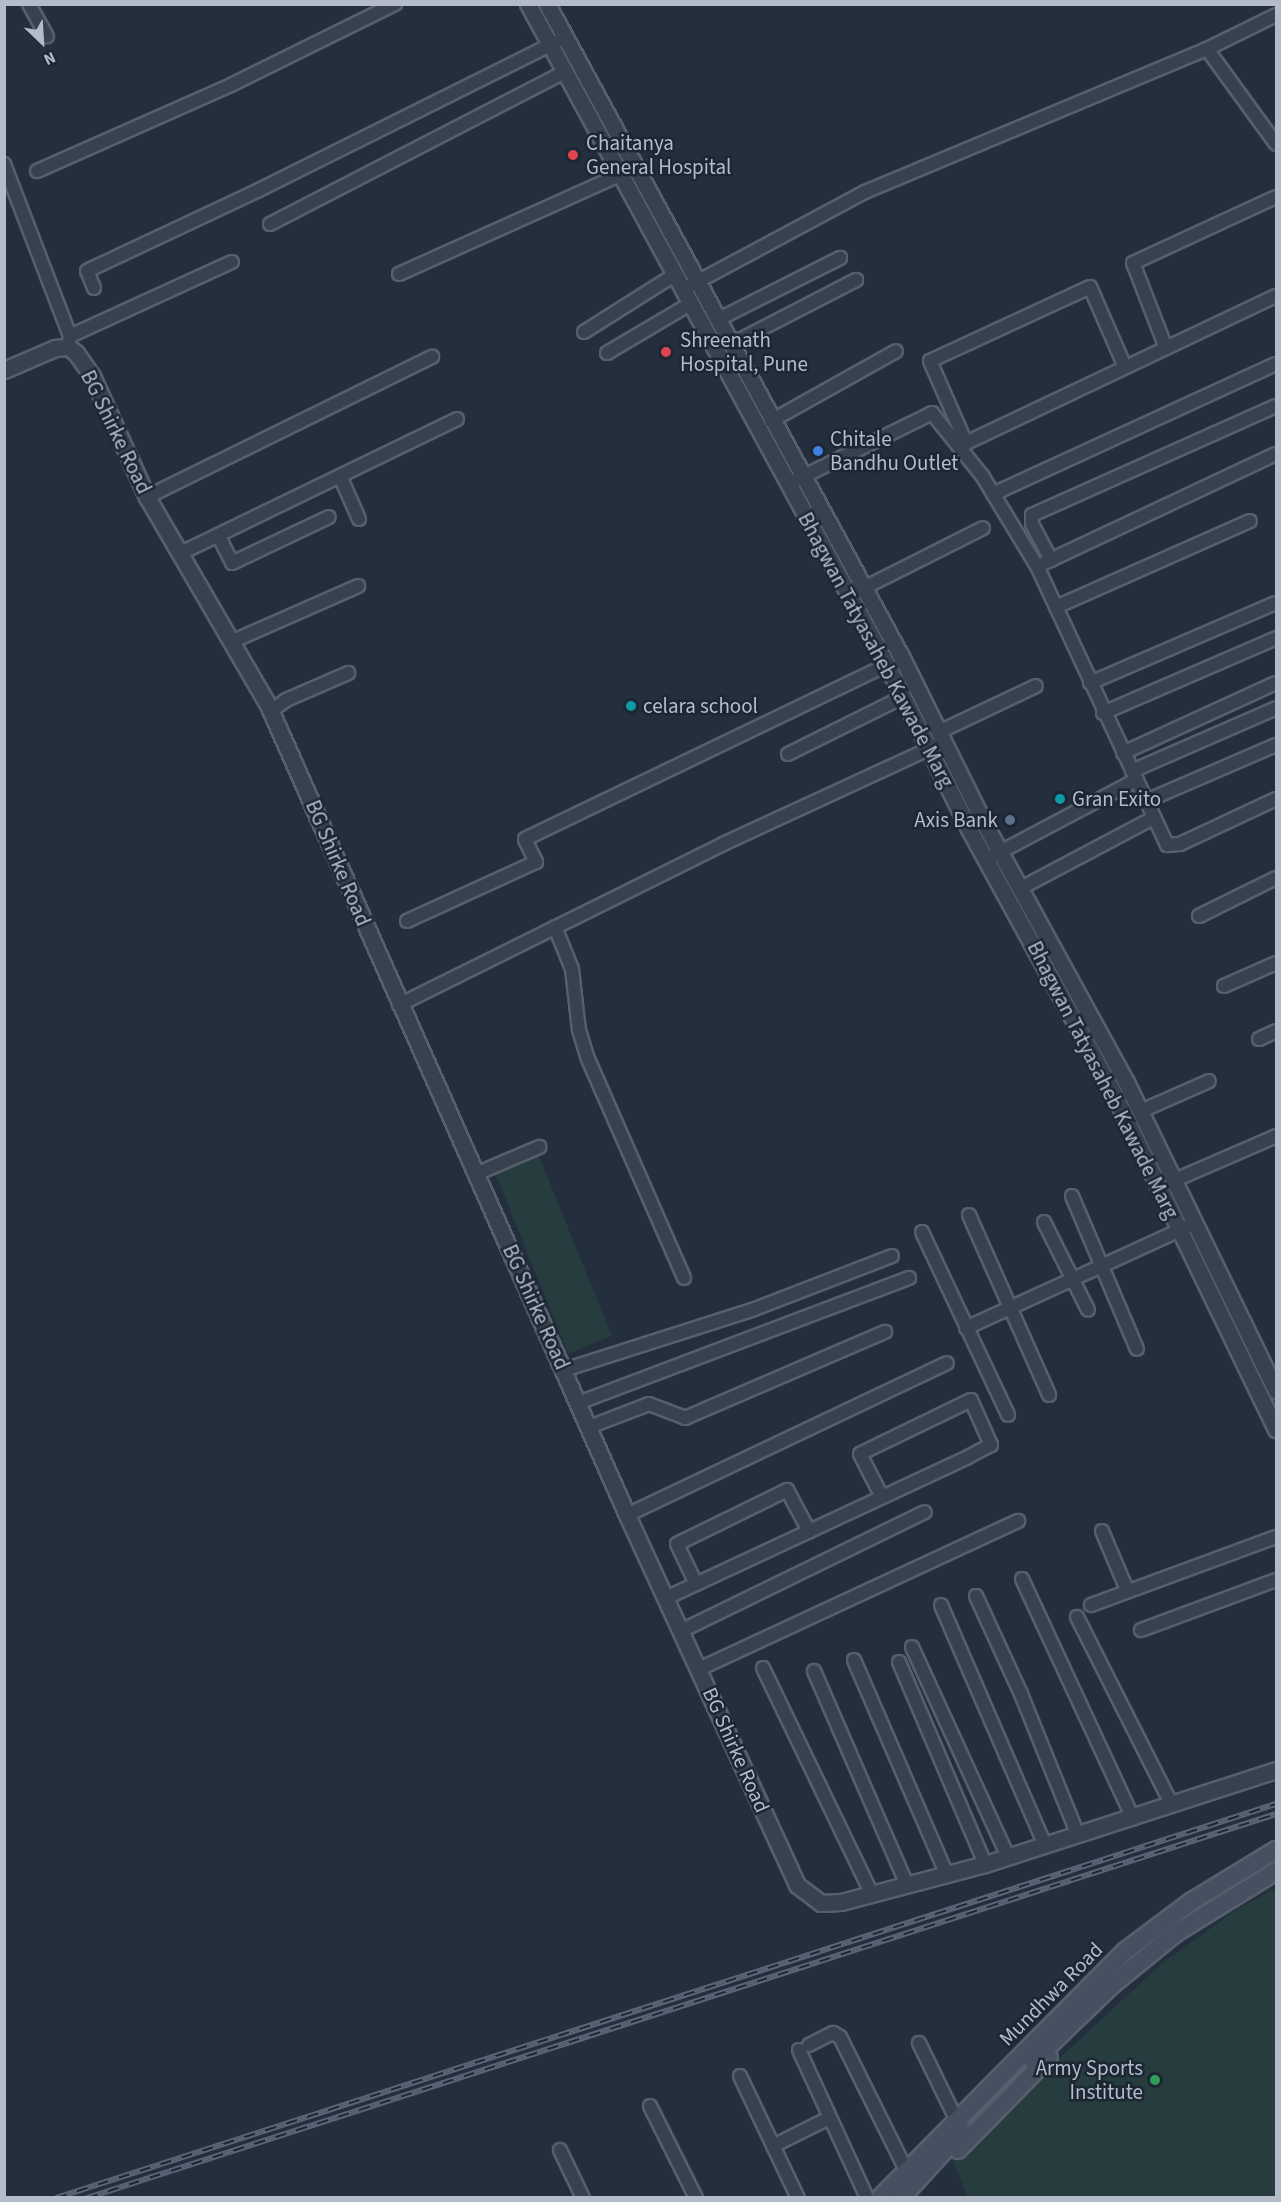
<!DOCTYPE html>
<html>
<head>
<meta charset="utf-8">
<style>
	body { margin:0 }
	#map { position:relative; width:1281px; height:2202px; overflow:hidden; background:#242f3e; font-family:"Source Sans 3",sans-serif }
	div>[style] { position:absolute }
	.green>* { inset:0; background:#263c3f; transform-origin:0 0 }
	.roads { filter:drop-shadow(2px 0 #565f6c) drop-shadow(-2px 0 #565f6c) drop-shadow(0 2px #565f6c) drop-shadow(0 -2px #565f6c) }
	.minor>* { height:12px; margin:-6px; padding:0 6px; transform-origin:6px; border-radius:6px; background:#38414e }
	.tertiary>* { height:15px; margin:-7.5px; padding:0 7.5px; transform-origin:7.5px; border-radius:7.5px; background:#38414e }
	.secondary>* { height:16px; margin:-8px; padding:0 8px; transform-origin:8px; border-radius:8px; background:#465061 }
	.rail>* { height:6px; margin-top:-3px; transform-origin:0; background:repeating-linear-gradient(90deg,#1d2633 0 11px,#5a6575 0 22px); box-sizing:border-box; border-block:2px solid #5a6575 }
	.dots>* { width:16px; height:16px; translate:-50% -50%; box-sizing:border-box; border:3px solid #1d2633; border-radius:50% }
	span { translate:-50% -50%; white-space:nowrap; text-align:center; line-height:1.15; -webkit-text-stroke:5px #1d2633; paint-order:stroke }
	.poi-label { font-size:21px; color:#b4bcc9 }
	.left { translate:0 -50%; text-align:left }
	.right { translate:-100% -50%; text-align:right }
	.street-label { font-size:21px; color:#b4bcc9 }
	.frame { position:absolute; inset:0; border:6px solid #b4bcc9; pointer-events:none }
	.north { position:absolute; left:12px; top:12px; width:60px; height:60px; -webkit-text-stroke:4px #1d2633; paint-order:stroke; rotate:155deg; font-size:16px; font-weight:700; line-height:24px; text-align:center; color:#b4bcc9 }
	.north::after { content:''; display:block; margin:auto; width:21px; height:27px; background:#b4bcc9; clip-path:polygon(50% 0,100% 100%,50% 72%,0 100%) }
</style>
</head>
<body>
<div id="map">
	<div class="green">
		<div style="left:535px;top:1146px;width:205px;height:47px;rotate:68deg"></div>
		<div style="clip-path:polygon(1276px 1888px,1276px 2197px,968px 2197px,952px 2158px,1160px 1965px,1237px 1909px)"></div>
	</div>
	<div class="roads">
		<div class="minor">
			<div style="left:29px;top:4px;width:37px;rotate:61deg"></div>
			<div style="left:1207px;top:49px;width:117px;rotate:54deg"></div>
			<div style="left:4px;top:164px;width:184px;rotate:69deg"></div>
			<div style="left:70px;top:336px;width:11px;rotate:100deg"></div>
			<div style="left:37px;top:171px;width:214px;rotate:-23.9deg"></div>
			<div style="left:233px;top:84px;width:181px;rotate:-26.3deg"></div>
			<div style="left:270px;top:224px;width:332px;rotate:-27.3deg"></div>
			<div style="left:399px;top:274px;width:244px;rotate:-24.2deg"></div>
			<div style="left:94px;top:288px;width:18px;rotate:-112deg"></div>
			<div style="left:87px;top:271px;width:4px;rotate:-27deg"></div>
			<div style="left:91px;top:269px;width:186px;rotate:-25.2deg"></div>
			<div style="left:259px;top:190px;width:334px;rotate:-26.5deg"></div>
			<div style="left:682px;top:290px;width:208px;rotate:-28.2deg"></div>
			<div style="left:865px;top:192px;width:371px;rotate:-22.7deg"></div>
			<div style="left:1207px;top:49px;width:77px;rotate:-26.2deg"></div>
			<div style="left:717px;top:320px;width:138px;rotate:-26.8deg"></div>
			<div style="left:584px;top:332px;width:107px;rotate:-32.3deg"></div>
			<div style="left:70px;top:336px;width:178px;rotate:-24.6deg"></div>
			<div style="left:730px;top:345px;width:142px;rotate:-27.3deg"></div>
			<div style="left:1166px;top:348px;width:91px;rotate:-111.2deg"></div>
			<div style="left:1133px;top:263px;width:157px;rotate:-24.8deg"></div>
			<div style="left:607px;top:353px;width:96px;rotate:-30.6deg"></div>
			<div style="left:1125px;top:367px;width:87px;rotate:-113.6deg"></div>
			<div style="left:1090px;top:287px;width:176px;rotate:155.2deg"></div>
			<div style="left:930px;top:361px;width:90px;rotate:66.3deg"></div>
			<div style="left:966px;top:443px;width:343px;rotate:-25.4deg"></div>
			<div style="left:771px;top:421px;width:143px;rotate:-29.2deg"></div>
			<div style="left:340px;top:476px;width:47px;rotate:66.2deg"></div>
			<div style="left:788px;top:484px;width:161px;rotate:-26.2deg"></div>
			<div style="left:932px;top:413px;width:82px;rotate:51.4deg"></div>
			<div style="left:983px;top:477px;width:104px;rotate:58.8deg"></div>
			<div style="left:1037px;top:566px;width:308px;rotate:65deg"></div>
			<div style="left:1167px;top:845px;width:13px;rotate:-4deg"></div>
			<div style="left:1180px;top:844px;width:106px;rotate:-25.1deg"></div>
			<div style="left:993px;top:494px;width:311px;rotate:-24.7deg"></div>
			<div style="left:147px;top:497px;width:318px;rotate:-26.2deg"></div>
			<div style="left:218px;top:535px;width:31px;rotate:63deg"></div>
			<div style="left:232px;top:563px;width:107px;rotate:-25.4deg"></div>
			<div style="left:179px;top:554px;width:309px;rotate:-25.9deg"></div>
			<div style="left:1051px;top:560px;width:41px;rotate:-117.8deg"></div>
			<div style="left:1032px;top:524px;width:9px;rotate:-90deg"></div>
			<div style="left:1032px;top:515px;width:267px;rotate:-24.1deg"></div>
			<div style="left:1044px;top:563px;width:256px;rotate:-25.2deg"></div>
			<div style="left:856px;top:592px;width:142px;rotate:-26.7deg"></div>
			<div style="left:1056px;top:607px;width:212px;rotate:-23.9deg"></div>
			<div style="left:231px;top:642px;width:139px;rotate:-23.8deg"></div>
			<div style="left:1090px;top:683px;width:202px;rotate:-23.3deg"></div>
			<div style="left:271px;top:711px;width:19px;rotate:-36deg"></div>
			<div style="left:286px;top:700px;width:68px;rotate:-23.5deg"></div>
			<div style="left:1103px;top:713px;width:189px;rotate:-23.4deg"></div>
			<div style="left:939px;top:732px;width:107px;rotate:-25.4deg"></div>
			<div style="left:1123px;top:753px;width:168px;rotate:-24.6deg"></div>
			<div style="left:788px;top:754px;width:128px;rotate:-26.4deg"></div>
			<div style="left:1132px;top:771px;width:157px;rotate:-23.6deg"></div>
			<div style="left:1146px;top:801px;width:142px;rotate:-23.3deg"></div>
			<div style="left:987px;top:859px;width:169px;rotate:-27.9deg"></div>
			<div style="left:1021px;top:888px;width:149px;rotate:-27.9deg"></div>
			<div style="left:1199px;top:916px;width:86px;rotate:-26.3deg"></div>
			<div style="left:407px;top:921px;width:142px;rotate:-24.6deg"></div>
			<div style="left:536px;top:862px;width:25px;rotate:-116deg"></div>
			<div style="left:525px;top:839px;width:402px;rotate:-25.7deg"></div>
			<div style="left:555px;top:927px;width:45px;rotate:68deg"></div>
			<div style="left:572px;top:969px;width:61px;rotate:83.5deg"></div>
			<div style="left:579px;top:1030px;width:30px;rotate:73deg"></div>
			<div style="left:588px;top:1059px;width:239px;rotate:66.3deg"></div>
			<div style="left:1224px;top:986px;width:57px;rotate:-23.9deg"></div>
			<div style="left:399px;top:1005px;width:362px;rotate:-26.4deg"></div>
			<div style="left:723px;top:844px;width:243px;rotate:-24.8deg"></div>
			<div style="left:1259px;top:1039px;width:19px;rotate:-25deg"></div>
			<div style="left:1141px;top:1111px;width:74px;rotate:-23.8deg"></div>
			<div style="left:476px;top:1174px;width:69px;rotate:-23.2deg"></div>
			<div style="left:1175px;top:1180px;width:110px;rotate:-23.5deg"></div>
			<div style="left:1072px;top:1196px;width:166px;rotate:67deg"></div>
			<div style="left:969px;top:1215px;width:197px;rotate:66deg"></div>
			<div style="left:1044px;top:1222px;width:98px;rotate:63.4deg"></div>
			<div style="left:922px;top:1232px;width:202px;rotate:64.8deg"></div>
			<div style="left:966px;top:1328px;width:252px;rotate:-24.6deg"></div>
			<div style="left:564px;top:1370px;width:197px;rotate:-17.7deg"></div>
			<div style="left:752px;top:1310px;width:150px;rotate:-21.1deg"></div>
			<div style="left:578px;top:1403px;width:354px;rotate:-20.7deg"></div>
			<div style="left:589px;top:1427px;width:64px;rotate:-21deg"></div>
			<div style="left:649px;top:1404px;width:39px;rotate:21deg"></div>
			<div style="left:685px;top:1418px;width:218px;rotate:-23.3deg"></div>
			<div style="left:627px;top:1515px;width:354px;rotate:-25.4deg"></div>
			<div style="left:1102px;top:1531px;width:64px;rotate:67deg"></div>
			<div style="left:1022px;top:1579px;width:264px;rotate:65.1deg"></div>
			<div style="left:696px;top:1584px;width:44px;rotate:-115.4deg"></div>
			<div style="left:677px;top:1544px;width:123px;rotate:-26.1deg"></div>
			<div style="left:787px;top:1490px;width:47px;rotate:61.8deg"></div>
			<div style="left:976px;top:1596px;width:108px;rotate:65.3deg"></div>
			<div style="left:1021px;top:1694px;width:152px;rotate:68deg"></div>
			<div style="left:666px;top:1598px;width:333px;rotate:-25deg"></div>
			<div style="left:968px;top:1457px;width:26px;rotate:-28deg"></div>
			<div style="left:991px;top:1445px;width:49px;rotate:-114deg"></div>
			<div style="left:971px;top:1400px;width:123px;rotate:154.1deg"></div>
			<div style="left:860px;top:1454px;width:48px;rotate:62.9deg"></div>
			<div style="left:941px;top:1605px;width:262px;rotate:66.6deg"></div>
			<div style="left:1091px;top:1605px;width:197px;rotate:-20.2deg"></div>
			<div style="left:1077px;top:1617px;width:211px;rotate:63.2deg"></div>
			<div style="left:1141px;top:1630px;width:144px;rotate:-20.3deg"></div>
			<div style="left:681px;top:1631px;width:271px;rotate:-26deg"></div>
			<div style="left:912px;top:1647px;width:231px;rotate:65.4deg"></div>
			<div style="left:854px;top:1660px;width:234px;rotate:66.6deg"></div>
			<div style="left:899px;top:1662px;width:220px;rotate:66.9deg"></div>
			<div style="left:763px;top:1668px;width:251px;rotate:64.3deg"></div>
			<div style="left:699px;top:1669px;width:352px;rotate:-24.9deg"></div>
			<div style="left:814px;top:1671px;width:233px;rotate:66.5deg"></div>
			<div style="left:919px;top:2043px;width:87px;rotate:64deg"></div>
			<div style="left:809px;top:2045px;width:27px;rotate:-27deg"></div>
			<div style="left:833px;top:2033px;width:8px;rotate:30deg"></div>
			<div style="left:840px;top:2037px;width:151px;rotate:63.6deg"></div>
			<div style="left:799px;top:2050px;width:163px;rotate:65.3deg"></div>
			<div style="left:740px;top:2076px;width:135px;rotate:64.6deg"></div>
			<div style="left:650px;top:2106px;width:103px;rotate:63.4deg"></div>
			<div style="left:773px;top:2146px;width:63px;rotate:-26.6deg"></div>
			<div style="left:560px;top:2150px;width:53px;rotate:64.4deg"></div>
		</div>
		<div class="tertiary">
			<div style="left:528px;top:4px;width:752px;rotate:61.49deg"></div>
			<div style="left:887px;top:665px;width:183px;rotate:63.4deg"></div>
			<div style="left:969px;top:829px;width:298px;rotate:61.3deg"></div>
			<div style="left:1112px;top:1090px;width:377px;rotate:64.2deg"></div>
			<div style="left:547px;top:4px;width:744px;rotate:61.51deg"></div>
			<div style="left:902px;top:658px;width:182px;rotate:63.6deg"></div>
			<div style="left:983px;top:821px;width:298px;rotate:61.3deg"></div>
			<div style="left:1126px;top:1082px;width:343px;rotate:64.1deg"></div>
			<div style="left:4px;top:370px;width:56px;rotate:-23.3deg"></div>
			<div style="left:55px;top:348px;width:13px;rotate:-4deg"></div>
			<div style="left:68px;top:347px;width:10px;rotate:37deg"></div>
			<div style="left:76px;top:353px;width:28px;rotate:55deg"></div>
			<div style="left:92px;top:376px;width:133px;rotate:65.6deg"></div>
			<div style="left:147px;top:497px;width:243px;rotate:59.8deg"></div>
			<div style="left:269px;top:707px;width:884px;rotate:66.1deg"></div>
			<div style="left:627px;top:1515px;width:407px;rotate:65.3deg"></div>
			<div style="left:797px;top:1885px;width:30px;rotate:37deg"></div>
			<div style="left:821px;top:1903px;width:20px;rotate:-3deg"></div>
			<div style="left:841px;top:1902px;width:149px;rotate:-14.8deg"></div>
			<div style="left:985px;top:1864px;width:306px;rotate:-17.9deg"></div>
		</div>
		<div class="secondary">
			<div style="left:1033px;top:2061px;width:110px;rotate:-43.9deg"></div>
			<div style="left:1112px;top:1985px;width:82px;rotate:-39.1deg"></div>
			<div style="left:1176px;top:1933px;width:118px;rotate:-31.8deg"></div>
			<div style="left:958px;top:2150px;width:130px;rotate:-45.6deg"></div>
			<div style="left:880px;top:2198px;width:346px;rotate:-45.2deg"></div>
			<div style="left:1124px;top:1952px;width:85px;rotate:-36.9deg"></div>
			<div style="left:1192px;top:1901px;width:98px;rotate:-31.3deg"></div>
			<div style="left:901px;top:2198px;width:92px;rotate:-47.6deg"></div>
		</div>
	</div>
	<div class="rail">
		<div style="left:56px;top:2198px;width:1282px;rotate:-17.9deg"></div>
		<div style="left:87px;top:2198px;width:1249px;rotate:-17.9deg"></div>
	</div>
	<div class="dots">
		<div style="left:573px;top:155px;background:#e0444e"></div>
		<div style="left:666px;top:352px;background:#e0444e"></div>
		<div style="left:818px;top:451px;background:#3f7fe0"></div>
		<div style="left:631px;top:706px;background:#0f9aa8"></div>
		<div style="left:1060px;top:799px;background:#0f9aa8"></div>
		<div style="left:1010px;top:820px;background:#5c6f8a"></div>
		<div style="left:1155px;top:2080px;background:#2e9e5b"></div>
	</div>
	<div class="poi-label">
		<span class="left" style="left:586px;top:155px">Chaitanya<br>General Hospital</span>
		<span class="left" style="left:680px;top:352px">Shreenath<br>Hospital, Pune</span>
		<span class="left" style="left:830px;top:451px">Chitale<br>Bandhu Outlet</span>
		<span class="left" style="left:643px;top:706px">celara school</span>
		<span class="left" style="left:1072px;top:799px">Gran Exito</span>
		<span class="right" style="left:998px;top:820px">Axis Bank</span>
		<span class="right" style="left:1143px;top:2080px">Army Sports<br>Institute</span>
	</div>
	<div class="street-label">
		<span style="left:116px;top:432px;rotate:64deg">BG Shirke Road</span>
		<span style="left:876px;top:650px;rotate:62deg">Bhagwan Tatyasaheb Kawade Marg</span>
		<span style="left:338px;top:863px;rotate:67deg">BG Shirke Road</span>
		<span style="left:1103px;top:1080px;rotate:63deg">Bhagwan Tatyasaheb Kawade Marg</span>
		<span style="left:536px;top:1307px;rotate:66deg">BG Shirke Road</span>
		<span style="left:736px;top:1750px;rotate:66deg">BG Shirke Road</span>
		<span style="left:1051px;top:1994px;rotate:-45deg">Mundhwa Road</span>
	</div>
	<div class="frame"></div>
	<div class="north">N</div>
</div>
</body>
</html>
